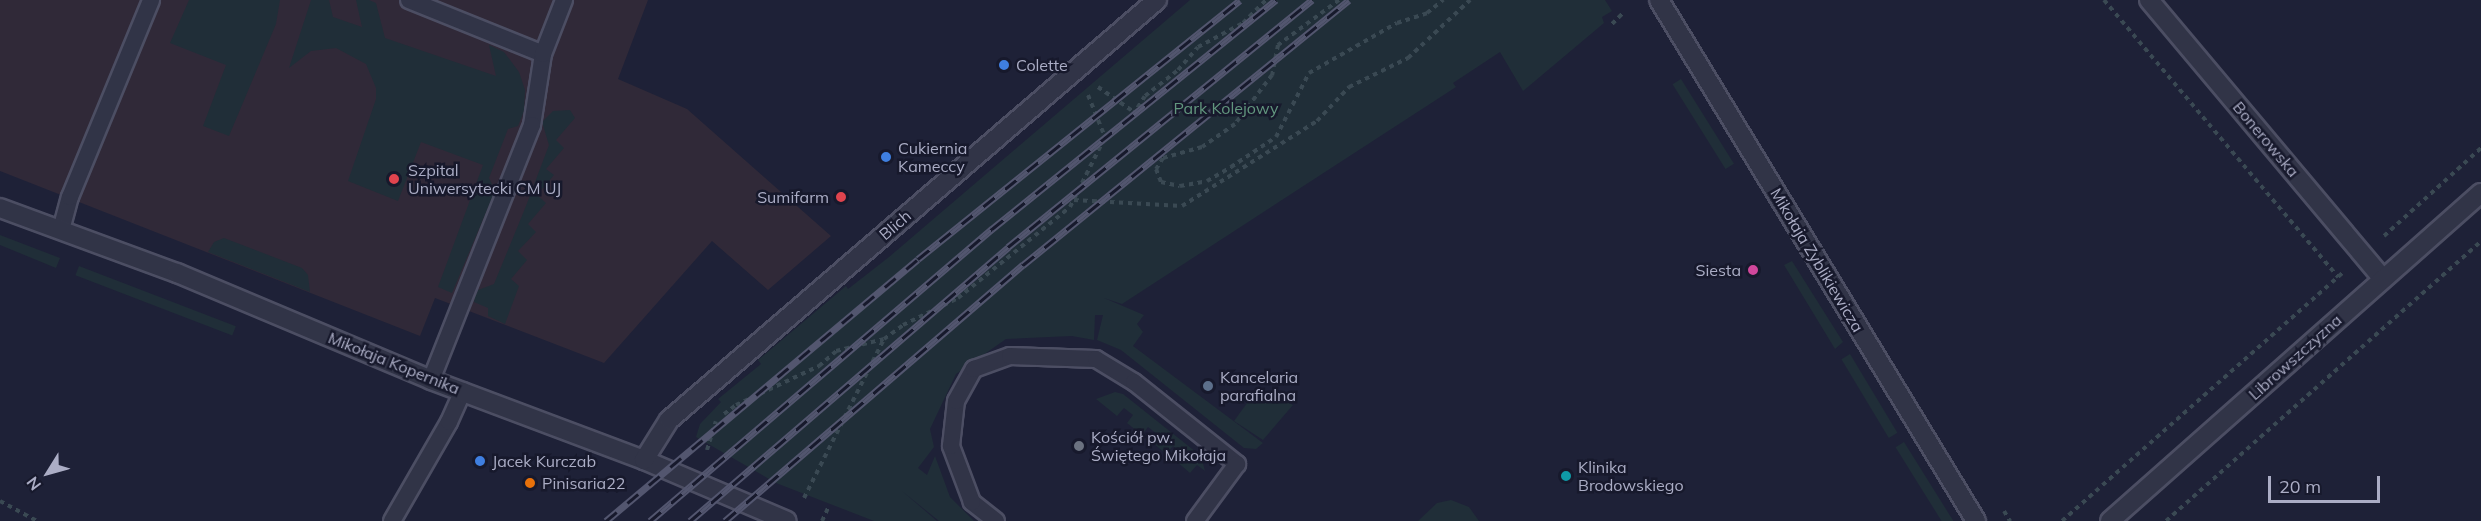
<!DOCTYPE html>
<html>
<head>
<meta charset="utf-8">
<style>
	body { margin:0 }
	#map { position:relative; width:2481px; height:521px; overflow:hidden; background:#1e2137; font-family:Mulish,sans-serif }
	div>[style] { position:absolute }
	.medical>* { inset:0; background:#302938 }
	.green>* { inset:0; background:#202e38; transform-origin:0 0 }
	.path>* { height:4px; margin-top:-2px; transform-origin:0; background:repeating-linear-gradient(90deg,#3a4953 0 4.5px,transparent 0 9px) }
	.roads { filter:drop-shadow(2px 0 #4c4e63) drop-shadow(-2px 0 #4c4e63) drop-shadow(0 2px #4c4e63) drop-shadow(0 -2px #4c4e63) }
	.lane>* { height:16px; margin:-8px; padding:0 8px; transform-origin:8px; border-radius:8px; background:#313447 }
	.street>* { height:18px; margin:-9px; padding:0 9px; transform-origin:9px; border-radius:9px; background:#313447 }
	.rail>* { height:7px; margin-top:-3.5px; transform-origin:0; background:repeating-linear-gradient(90deg,#17192c 0 14px,#53566f 0 28px); box-sizing:border-box; border-block:2px solid #53566f }
	.dots>* { width:16px; height:16px; translate:-50% -50%; box-sizing:border-box; border:3px solid #17192c; border-radius:50% }
	span { translate:-50% -50%; white-space:nowrap; text-align:center; line-height:1.15; -webkit-text-stroke:5px #17192c; paint-order:stroke }
	.poi-label { font-size:16px; color:#abadc5 }
	.left { translate:0 -50%; text-align:left }
	.right { translate:-100% -50%; text-align:right }
	.park-label { font-size:16px; color:#62967e }
	.street-label { font-size:16px; color:#abadc5 }
	.north { position:absolute; left:18px; top:443px; width:60px; height:60px; -webkit-text-stroke:4px #17192c; paint-order:stroke; rotate:233deg; font-size:16px; font-weight:700; line-height:24px; text-align:center; color:#abadc5 }
	.north::after { content:''; display:block; margin:auto; width:21px; height:27px; background:#abadc5; clip-path:polygon(50% 0,100% 100%,50% 72%,0 100%) }
	.scale { position:absolute; left:2268px; top:476px; width:112px; height:27px; box-sizing:border-box; border:3px solid #abadc5; border-top:0; padding-left:8px; font-size:18px; line-height:21px; white-space:nowrap; color:#abadc5; -webkit-text-stroke:4px #17192c; paint-order:stroke }
</style>
</head>
<body>
<div id="map">
	<div class="medical">
		<div style="clip-path:polygon(0 0,648px 0,618px 79px,687px 109px,831px 236px,768px 290px,712px 241px,604px 363px,435px 298px,420px 336px,0 171px)"></div>
	</div>
	<div class="green">
		<div style="clip-path:polygon(189px 0,280px 0,276px 24px,229px 136px,203px 126px,226px 65px,170px 43px)"></div>
		<div style="clip-path:polygon(311px 0,329px 0,333px 17px,362px 27px,356px 0,369px 0,376px 3px,385px 38px,496px 76px,489px 45px,504px 52px,519px 72px,525px 90px,524px 111px,518px 126px,508px 129px,489px 178px,495px 191px,452px 293px,438px 287px,483px 165px,421px 142px,398px 201px,348px 181px,376px 99px,376px 88px,366px 64px,336px 48px,311px 51px,289px 68px)"></div>
		<div style="clip-path:polygon(1190px 0,1605px 0,1612px 11px,1602px 17px,1604px 23px,1523px 91px,1500px 52px,1453px 83px,1456px 87px,1122px 304px,1104px 298px,1144px 315px,1137px 324px,1143px 332px,1133px 346px,1263px 443px,1256px 449px,1244px 448px,1121px 350px,1097px 340px,1103px 315px,1095px 315px,1094px 340px,1072px 336px,1006px 339px,956px 374px,930px 429px,934px 447px,918px 468px,927px 475px,935px 456px,950px 497px,974px 521px,939px 521px,902px 491px,937px 521px,874px 521px,776px 483px,696px 437px,700px 424px,721px 402px,718px 399px,761px 364px,758px 360px,846px 286px,848px 289px,889px 257px)"></div>
		<div style="left:1681px;top:79px;width:100px;height:10px;rotate:58deg"></div>
		<div style="clip-path:polygon(570px 110px,575px 118px,556px 140px,564px 148px,546px 169px,554px 175px,537px 195px,546px 203px,528px 224px,536px 232px,518px 251px,527px 260px,511px 279px,519px 286px,505px 324px,488px 316px,488px 308px,474px 302px,475px 296px,478px 290px,494px 284px,526px 206px,549px 145px,542px 122px,553px 111px)"></div>
		<div style="clip-path:polygon(0 235px,60px 258px,56px 268px,0 245px)"></div>
		<div style="clip-path:polygon(224px 238px,302px 268px,308px 275px,310px 292px,208px 252px,214px 242px)"></div>
		<div style="clip-path:polygon(1792px 261px,1843px 342px,1835px 349px,1784px 265px)"></div>
		<div style="left:79px;top:266px;width:168px;height:10px;rotate:21deg"></div>
		<div style="left:1850px;top:354px;width:92px;height:10px;rotate:59deg"></div>
		<div style="clip-path:polygon(1258px 388px,1293px 405px,1263px 440px,1234px 421px)"></div>
		<div style="clip-path:polygon(1115px 392px,1123px 394px,1201px 456px,1205px 471px,1197px 465px,1190px 473px,1176px 461px,1182px 454px,1173px 446px,1166px 454px,1152px 442px,1157px 434px,1148px 427px,1142px 435px,1127px 423px,1133px 415px,1124px 408px,1117px 416px,1096px 399px)"></div>
		<div style="left:1904px;top:442px;width:93px;height:10px;rotate:58deg"></div>
		<div style="clip-path:polygon(1451px 500px,1469px 507px,1479px 521px,1418px 521px,1437px 503px)"></div>
	</div>
	<div class="path">
		<div style="left:1339px;top:0;width:76px;rotate:143.6deg"></div>
		<div style="left:1278px;top:45px;width:31px;rotate:101deg"></div>
		<div style="left:1272px;top:75px;width:61px;rotate:127.1deg"></div>
		<div style="left:1235px;top:124px;width:40px;rotate:145.1deg"></div>
		<div style="left:1202px;top:147px;width:41px;rotate:164.2deg"></div>
		<div style="left:1163px;top:158px;width:13px;rotate:122deg"></div>
		<div style="left:1156px;top:169px;width:14px;rotate:69deg"></div>
		<div style="left:1161px;top:182px;width:19px;rotate:12deg"></div>
		<div style="left:1180px;top:186px;width:27px;rotate:-10deg"></div>
		<div style="left:1207px;top:181px;width:28px;rotate:-30deg"></div>
		<div style="left:1231px;top:167px;width:54px;rotate:-33.7deg"></div>
		<div style="left:1276px;top:137px;width:72px;rotate:-62.7deg"></div>
		<div style="left:1309px;top:73px;width:101px;rotate:-29.6deg"></div>
		<div style="left:1397px;top:23px;width:32px;rotate:-18deg"></div>
		<div style="left:1427px;top:13px;width:21px;rotate:-39deg"></div>
		<div style="left:2104px;top:0;width:363px;rotate:49.8deg"></div>
		<div style="left:1612px;top:24px;width:14px;rotate:-45deg"></div>
		<div style="left:1098px;top:87px;width:44px;rotate:34.8deg"></div>
		<div style="left:1088px;top:95px;width:45px;rotate:68deg"></div>
		<div style="left:1074px;top:200px;width:108px;rotate:3.2deg"></div>
		<div style="left:1182px;top:206px;width:160px;rotate:-32.2deg"></div>
		<div style="left:1317px;top:121px;width:47px;rotate:-46.7deg"></div>
		<div style="left:1349px;top:87px;width:66px;rotate:-26.2deg"></div>
		<div style="left:1408px;top:58px;width:85px;rotate:-43.1deg"></div>
		<div style="left:2384px;top:236px;width:131px;rotate:-42.2deg"></div>
		<div style="left:724px;top:414px;width:15px;rotate:-37deg"></div>
		<div style="left:736px;top:405px;width:92px;rotate:-25.2deg"></div>
		<div style="left:819px;top:366px;width:23px;rotate:-41deg"></div>
		<div style="left:836px;top:351px;width:49px;rotate:-14deg"></div>
		<div style="left:884px;top:339px;width:24px;rotate:-36deg"></div>
		<div style="left:903px;top:325px;width:61px;rotate:-26.1deg"></div>
		<div style="left:958px;top:298px;width:144px;rotate:-39.1deg"></div>
		<div style="left:1070px;top:207px;width:78px;rotate:-63.4deg"></div>
		<div style="left:1105px;top:137px;width:36px;rotate:-38deg"></div>
		<div style="left:1133px;top:115px;width:22px;rotate:-58deg"></div>
		<div style="left:1145px;top:96px;width:42px;rotate:-38.2deg"></div>
		<div style="left:1178px;top:70px;width:30px;rotate:-49deg"></div>
		<div style="left:1198px;top:47px;width:51px;rotate:-28.1deg"></div>
		<div style="left:1243px;top:23px;width:33px;rotate:-45deg"></div>
		<div style="left:707px;top:450px;width:30px;rotate:-73deg"></div>
		<div style="left:804px;top:498px;width:178px;rotate:-63.3deg"></div>
		<div style="left:0;top:501px;width:42px;rotate:28.4deg"></div>
		<div style="left:2004px;top:511px;width:12px;rotate:59deg"></div>
		<div style="left:822px;top:521px;width:17px;rotate:-65deg"></div>
		<div style="left:2062px;top:521px;width:374px;rotate:-41.5deg"></div>
		<div style="left:2166px;top:521px;width:421px;rotate:-41.6deg"></div>
	</div>
	<div class="roads">
		<div class="lane">
			<div style="left:409px;top:0;width:144px;rotate:21.9deg"></div>
			<div style="left:543px;top:54px;width:72px;rotate:98.8deg"></div>
			<div style="left:532px;top:125px;width:274px;rotate:111.6deg"></div>
			<div style="left:543px;top:54px;width:58px;rotate:-68.7deg"></div>
			<div style="left:61px;top:230px;width:34px;rotate:-75deg"></div>
			<div style="left:70px;top:197px;width:213px;rotate:-67.6deg"></div>
			<div style="left:392px;top:521px;width:114px;rotate:-60.1deg"></div>
			<div style="left:449px;top:422px;width:34px;rotate:-66deg"></div>
			<div style="left:996px;top:521px;width:31px;rotate:-142deg"></div>
			<div style="left:972px;top:502px;width:60px;rotate:-110.6deg"></div>
			<div style="left:951px;top:446px;width:45px;rotate:-83.7deg"></div>
			<div style="left:956px;top:401px;width:37px;rotate:-61deg"></div>
			<div style="left:974px;top:369px;width:38px;rotate:-20deg"></div>
			<div style="left:1010px;top:356px;width:86px;rotate:2deg"></div>
			<div style="left:1096px;top:359px;width:44px;rotate:31.2deg"></div>
			<div style="left:1134px;top:382px;width:132px;rotate:38.5deg"></div>
			<div style="left:1237px;top:464px;width:71px;rotate:126.4deg"></div>
		</div>
		<div class="street">
			<div style="left:1659px;top:0;width:610px;rotate:58.68deg"></div>
			<div style="left:2149px;top:0;width:364px;rotate:50deg"></div>
			<div style="left:0;top:208px;width:189px;rotate:20.2deg"></div>
			<div style="left:177px;top:273px;width:276px;rotate:22.8deg"></div>
			<div style="left:431px;top:380px;width:228px;rotate:20.6deg"></div>
			<div style="left:644px;top:460px;width:155px;rotate:23.1deg"></div>
			<div style="left:644px;top:460px;width:47px;rotate:-58deg"></div>
			<div style="left:669px;top:420px;width:644px;rotate:-40.72deg"></div>
			<div style="left:2110px;top:521px;width:495px;rotate:-41.5deg"></div>
		</div>
	</div>
	<div class="rail">
		<div style="left:606px;top:521px;width:407px;rotate:-40deg"></div>
		<div style="left:918px;top:259px;width:413px;rotate:-38.8deg"></div>
		<div style="left:650px;top:521px;width:450px;rotate:-40.5deg"></div>
		<div style="left:992px;top:229px;width:365px;rotate:-38.9deg"></div>
		<div style="left:690px;top:521px;width:420px;rotate:-40.7deg"></div>
		<div style="left:1008px;top:247px;width:392px;rotate:-39.1deg"></div>
		<div style="left:725px;top:521px;width:393px;rotate:-40.7deg"></div>
		<div style="left:1023px;top:265px;width:420px;rotate:-39.1deg"></div>
	</div>
	<div class="dots">
		<div style="left:1004px;top:65px;background:#3f7fe0"></div>
		<div style="left:886px;top:157px;background:#3f7fe0"></div>
		<div style="left:394px;top:179px;background:#e0444e"></div>
		<div style="left:841px;top:197px;background:#e0444e"></div>
		<div style="left:1753px;top:270px;background:#d1479c"></div>
		<div style="left:1208px;top:386px;background:#5c6f8a"></div>
		<div style="left:1079px;top:446px;background:#6b7280"></div>
		<div style="left:480px;top:461px;background:#3f7fe0"></div>
		<div style="left:1566px;top:476px;background:#0f9aa8"></div>
		<div style="left:530px;top:483px;background:#e8710a"></div>
	</div>
	<div class="poi-label">
		<span class="left" style="left:1016px;top:65px">Colette</span>
		<span class="left" style="left:898px;top:157px">Cukiernia<br>Kameccy</span>
		<span class="left" style="left:408px;top:179px">Szpital<br>Uniwersytecki CM UJ</span>
		<span class="right" style="left:829px;top:197px">Sumifarm</span>
		<span class="right" style="left:1741px;top:270px">Siesta</span>
		<span class="left" style="left:1220px;top:386px">Kancelaria<br>parafialna</span>
		<span class="left" style="left:1091px;top:446px">Kościół pw.<br>Świętego Mikołaja</span>
		<span class="left" style="left:492px;top:461px">Jacek Kurczab</span>
		<span class="left" style="left:1578px;top:476px">Klinika<br>Brodowskiego</span>
		<span class="left" style="left:542px;top:483px">Pinisaria22</span>
	</div>
	<div class="park-label">
		<span style="left:1226px;top:108px">Park Kolejowy</span>
	</div>
	<div class="street-label">
		<span style="left:2266px;top:139px;rotate:50deg">Bonerowska</span>
		<span style="left:895px;top:225px;rotate:-41deg">Blich</span>
		<span style="left:1817px;top:260px;rotate:59deg">Mikołaja Zyblikiewicza</span>
		<span style="left:2295px;top:357px;rotate:-42deg">Librowszczyzna</span>
		<span style="left:394px;top:363px;rotate:22deg">Mikołaja Kopernika</span>
	</div>
	<div class="north">N</div>
	<div class="scale">20 m</div>
</div>
</body>
</html>
